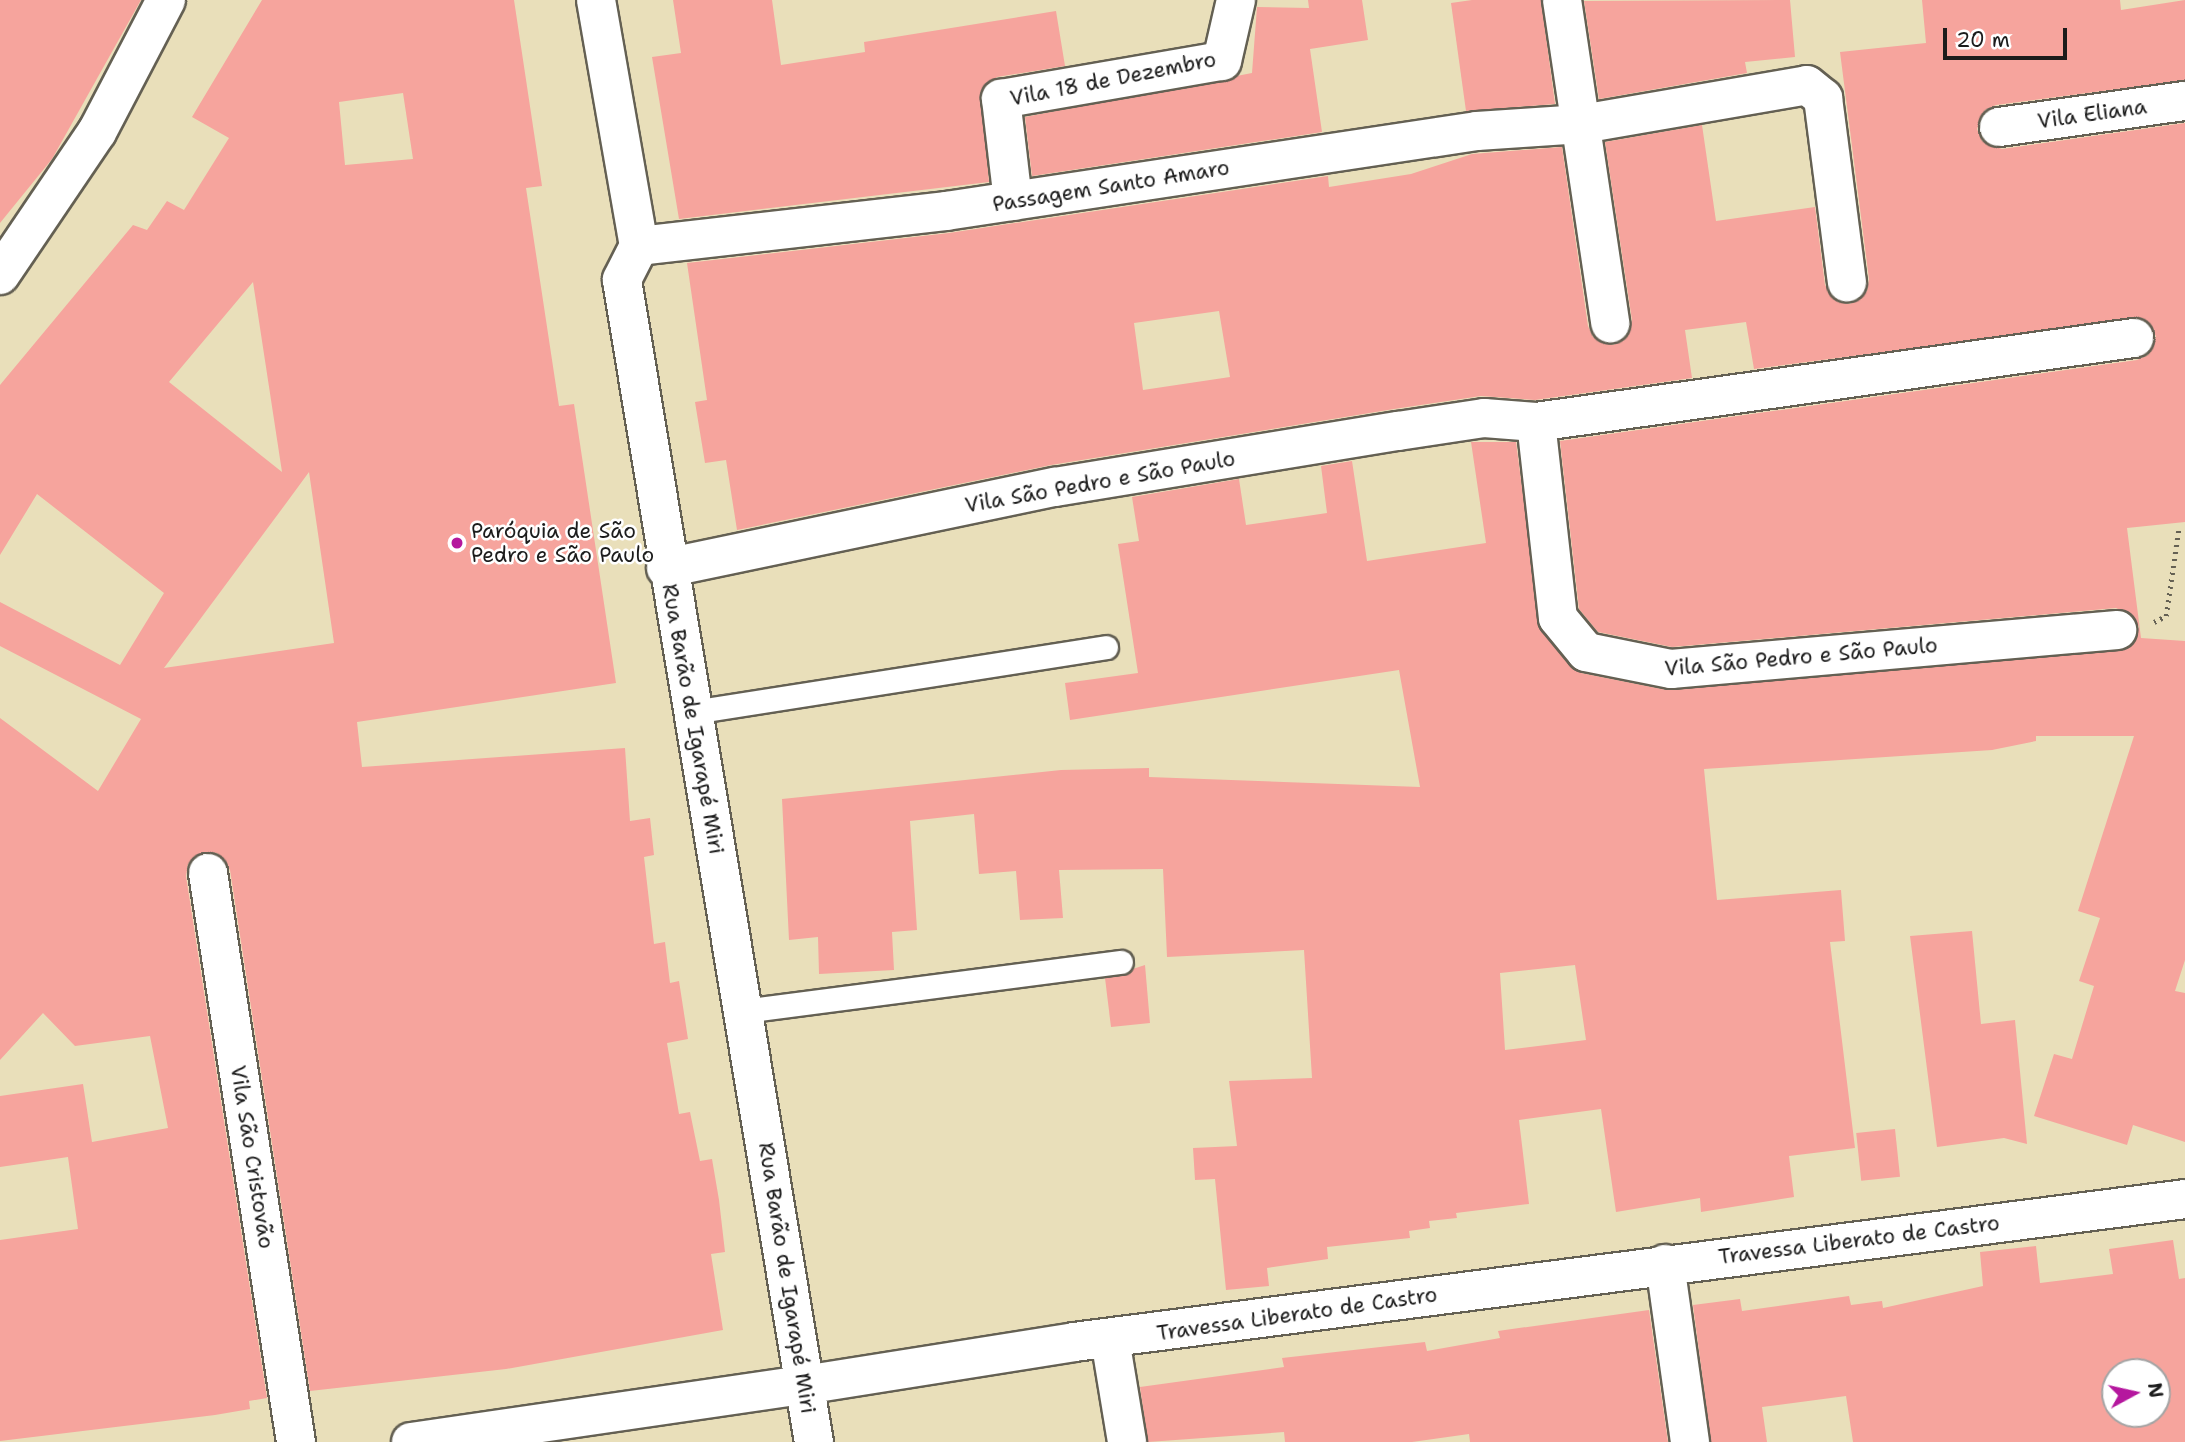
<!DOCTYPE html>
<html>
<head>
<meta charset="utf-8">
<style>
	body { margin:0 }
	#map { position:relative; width:2185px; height:1442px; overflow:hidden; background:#e9dfba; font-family:"Shantell Sans",sans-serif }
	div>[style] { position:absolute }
	.building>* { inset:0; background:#f6a49d; transform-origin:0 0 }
	.path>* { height:4.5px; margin-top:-2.25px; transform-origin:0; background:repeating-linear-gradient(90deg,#646053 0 2px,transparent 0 7px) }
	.roads { filter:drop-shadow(2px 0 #646053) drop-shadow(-2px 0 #646053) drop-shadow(0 2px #646053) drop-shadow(0 -2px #646053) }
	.service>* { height:23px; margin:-11.5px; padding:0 11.5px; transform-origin:11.5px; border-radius:11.5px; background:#fff }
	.minor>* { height:38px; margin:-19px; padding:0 19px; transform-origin:19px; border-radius:19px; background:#fff }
	.tertiary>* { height:38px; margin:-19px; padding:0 19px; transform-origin:19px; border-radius:19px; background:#fff }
	.secondary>* { height:38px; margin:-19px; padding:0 19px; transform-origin:19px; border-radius:19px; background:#fff }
	.dots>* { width:19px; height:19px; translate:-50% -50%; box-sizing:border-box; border:4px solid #fff; border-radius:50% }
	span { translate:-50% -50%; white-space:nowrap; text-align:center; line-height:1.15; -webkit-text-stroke:5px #fff; paint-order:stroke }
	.street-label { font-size:21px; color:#1c1c1c }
	.poi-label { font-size:21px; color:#1c1c1c }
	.left { translate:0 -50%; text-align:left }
	.north { position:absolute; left:2101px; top:1358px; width:70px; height:70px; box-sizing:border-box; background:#fff; border:2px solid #a4a4a4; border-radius:50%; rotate:82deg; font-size:19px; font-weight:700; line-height:28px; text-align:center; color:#1c1c1c }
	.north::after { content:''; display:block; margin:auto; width:24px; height:32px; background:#b5179e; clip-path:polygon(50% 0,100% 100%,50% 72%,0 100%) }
	.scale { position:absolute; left:1943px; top:28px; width:124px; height:32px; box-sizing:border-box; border:4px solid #1c1c1c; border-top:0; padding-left:9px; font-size:21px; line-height:24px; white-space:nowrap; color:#1c1c1c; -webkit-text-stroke:5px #fff; paint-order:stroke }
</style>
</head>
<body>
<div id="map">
	<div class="building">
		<div style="clip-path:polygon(0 0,141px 0,52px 159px,0 223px)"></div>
		<div style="clip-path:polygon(evenodd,262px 0,514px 0,542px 186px,526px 188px,559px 406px,574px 404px,616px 683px,357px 722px,362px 767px,625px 748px,630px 821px,650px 818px,654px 855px,644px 857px,654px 944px,665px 942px,670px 983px,679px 981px,688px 1039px,667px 1043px,679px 1114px,690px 1112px,700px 1161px,712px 1159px,719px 1200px,725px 1252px,711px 1254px,723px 1330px,506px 1369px,310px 1391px,230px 870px,217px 853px,204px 852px,188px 864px,186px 876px,267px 1398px,249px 1401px,250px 1409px,215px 1415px,0 1441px,0 1240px,78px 1229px,68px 1157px,0 1167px,0 1096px,83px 1084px,92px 1142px,168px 1128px,150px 1036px,75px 1046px,43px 1013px,0 1060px,0 718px,98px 791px,141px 719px,0 646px,0 602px,120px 665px,164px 593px,37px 494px,0 555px,0 385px,133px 225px,147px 230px,167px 201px,184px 210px,229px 138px,192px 117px,262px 0,403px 93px,413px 159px,345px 165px,339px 102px,403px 93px,262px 0,253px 282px,282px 472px,169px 382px,253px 282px,262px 0,309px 472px,334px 643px,164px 668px,287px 502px,309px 472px)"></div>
		<div style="clip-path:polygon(673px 0,772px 0,781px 65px,865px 52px,864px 42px,1056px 11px,1065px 66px,997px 77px,981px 90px,989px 182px,679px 219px,652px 57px,681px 53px)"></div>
		<div style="clip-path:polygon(1308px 0,1362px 0,1368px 40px,1310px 49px,1322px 132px,1032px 176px,1025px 117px,1252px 73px,1257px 7px,1309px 8px)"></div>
		<div style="clip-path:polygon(1472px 0,1541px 0,1555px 104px,1466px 111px,1451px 3px)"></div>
		<div style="clip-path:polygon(1790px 0,1795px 57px,1745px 62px,1747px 73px,1599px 99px,1584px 1px)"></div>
		<div style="clip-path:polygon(evenodd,1922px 0,2120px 0,2121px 10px,2185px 0,2185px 80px,1996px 105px,1985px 110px,1977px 129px,1982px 141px,2002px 149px,2185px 123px,2185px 522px,2127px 528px,2141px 638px,2185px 641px,2185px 960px,2175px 991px,2185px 993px,2185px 1142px,2133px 1125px,2127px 1145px,2034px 1116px,2054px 1054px,2072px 1059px,2094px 986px,2079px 981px,2100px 918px,2078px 911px,2134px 736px,2036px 736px,2036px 741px,1992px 750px,1704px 769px,1717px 900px,1841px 890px,1845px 941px,1830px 942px,1855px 1148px,1789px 1156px,1794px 1197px,1701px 1212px,1700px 1198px,1616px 1212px,1601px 1109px,1519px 1120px,1529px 1204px,1456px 1213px,1457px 1218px,1429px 1221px,1430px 1228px,1409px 1231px,1410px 1238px,1327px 1247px,1328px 1259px,1267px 1268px,1269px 1286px,1226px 1290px,1215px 1179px,1195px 1180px,1193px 1148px,1237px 1146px,1229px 1081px,1312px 1078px,1304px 950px,1167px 957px,1163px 869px,1059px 870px,1063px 918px,1020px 920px,1016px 871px,979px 874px,974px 814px,910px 821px,917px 930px,892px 932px,894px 970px,819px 974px,818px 937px,789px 940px,782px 799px,1061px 770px,1149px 768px,1149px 777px,1420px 787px,1399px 670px,1070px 720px,1065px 683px,1138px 673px,1118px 544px,1139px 541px,1132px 497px,1239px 479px,1246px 525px,1327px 513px,1321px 466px,1352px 461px,1367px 561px,1486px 543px,1471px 442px,1516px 442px,1541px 631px,1581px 673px,1667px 690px,2130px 647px,2139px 627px,2134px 617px,2116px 608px,1672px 647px,1598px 632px,1579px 609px,1560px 441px,2137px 360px,2148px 355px,2156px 336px,2142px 318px,1754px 369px,1746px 322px,1685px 330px,1692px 378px,1535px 400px,1481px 396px,1394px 409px,1051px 465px,737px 530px,726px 460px,705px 463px,695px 402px,707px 400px,687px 263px,949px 233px,1328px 176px,1329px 187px,1411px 174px,1472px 154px,1562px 147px,1588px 326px,1593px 337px,1613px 345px,1624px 340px,1632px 320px,1605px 142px,1702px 125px,1716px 221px,1815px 207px,1825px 285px,1838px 302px,1850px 304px,1867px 291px,1869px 279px,1840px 52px,1926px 43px,1922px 0,1219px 311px,1230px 377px,1143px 390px,1134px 323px,1219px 311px,1922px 0,1575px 965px,1586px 1040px,1505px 1050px,1500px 973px,1575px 965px)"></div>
		<div style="clip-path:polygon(1972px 931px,1981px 1024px,2015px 1020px,2027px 1144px,2004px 1138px,1937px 1147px,1910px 936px)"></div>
		<div style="clip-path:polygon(1145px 965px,1150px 1023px,1111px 1027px,1105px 978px)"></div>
		<div style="left:1895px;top:1129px;width:48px;height:39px;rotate:84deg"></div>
		<div style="clip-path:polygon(evenodd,2173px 1240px,2179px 1279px,2185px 1278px,2185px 1442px,1853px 1442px,1846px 1396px,1762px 1407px,1767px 1442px,1711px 1442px,1693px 1305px,1740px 1299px,1742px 1311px,1849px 1296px,1851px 1305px,1882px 1301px,1883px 1308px,1983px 1286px,1980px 1252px,2036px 1246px,2040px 1283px,2113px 1274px,2109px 1249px,2173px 1240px,2115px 1372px,2157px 1372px,2157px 1414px,2115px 1414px,2115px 1372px)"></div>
		<div style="clip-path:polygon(1649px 1310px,1668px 1442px,1470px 1442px,1469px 1434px,1412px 1442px,1285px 1442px,1284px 1432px,1148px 1442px,1140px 1387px,1284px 1367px,1282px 1358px,1425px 1342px,1427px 1351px,1500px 1338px,1498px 1331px)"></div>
	</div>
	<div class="path">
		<div style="left:2154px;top:622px;width:13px;rotate:-27deg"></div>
		<div style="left:2166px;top:616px;width:90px;rotate:-81.7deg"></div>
	</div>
	<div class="roads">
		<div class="service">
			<div style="left:692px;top:712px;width:419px;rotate:-8.9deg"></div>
			<div style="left:743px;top:1011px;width:381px;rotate:-7.4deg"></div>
		</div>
		<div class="minor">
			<div style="left:1562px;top:0;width:327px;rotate:81.5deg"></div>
			<div style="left:1999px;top:127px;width:188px;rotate:-8deg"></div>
			<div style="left:1013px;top:201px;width:103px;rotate:-96.7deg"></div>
			<div style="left:1001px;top:99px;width:224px;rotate:-9.8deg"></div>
			<div style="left:1222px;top:61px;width:63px;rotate:-77.1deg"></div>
			<div style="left:639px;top:246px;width:309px;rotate:-6.5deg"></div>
			<div style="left:946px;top:211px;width:537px;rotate:-8.57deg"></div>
			<div style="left:1477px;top:131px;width:105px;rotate:-3.8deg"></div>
			<div style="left:1582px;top:124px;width:228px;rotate:-9.8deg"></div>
			<div style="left:1807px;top:85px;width:21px;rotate:39deg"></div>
			<div style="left:1823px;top:98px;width:186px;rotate:82.6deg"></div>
			<div style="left:0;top:275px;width:173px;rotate:-55.9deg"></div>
			<div style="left:97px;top:132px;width:149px;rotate:-62.4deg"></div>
			<div style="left:1536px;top:422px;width:197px;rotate:83.6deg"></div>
			<div style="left:1558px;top:618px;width:44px;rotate:50.5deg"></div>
			<div style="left:1586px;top:652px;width:87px;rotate:11.3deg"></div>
			<div style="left:1671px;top:669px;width:448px;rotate:-5deg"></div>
			<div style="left:666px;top:568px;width:397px;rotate:-11.8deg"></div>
			<div style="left:1055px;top:487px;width:348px;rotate:-9.3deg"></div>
			<div style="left:1398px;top:431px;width:87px;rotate:-8.6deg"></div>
			<div style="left:1484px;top:418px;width:52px;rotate:4.4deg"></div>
			<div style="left:1536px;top:422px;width:604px;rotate:-8deg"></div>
			<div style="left:208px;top:873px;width:576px;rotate:81.21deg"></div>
			<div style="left:1665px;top:1264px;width:180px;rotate:82deg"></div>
			<div style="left:1110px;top:1339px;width:104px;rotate:80.6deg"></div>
			<div style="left:411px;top:1442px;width:397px;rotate:-8.3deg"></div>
		</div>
		<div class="tertiary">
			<div style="left:804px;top:1385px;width:273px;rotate:-9deg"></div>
			<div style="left:1074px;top:1342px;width:1120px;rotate:-7.33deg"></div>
		</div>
		<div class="secondary">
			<div style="left:596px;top:0;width:250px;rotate:80.1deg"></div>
			<div style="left:639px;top:246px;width:38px;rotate:117deg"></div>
			<div style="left:622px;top:280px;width:1178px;rotate:80.62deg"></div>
		</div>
	</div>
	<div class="dots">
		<div style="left:457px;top:543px;background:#b5179e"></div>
	</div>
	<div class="street-label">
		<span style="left:1113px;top:79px;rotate:-11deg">Vila 18 de Dezembro</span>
		<span style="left:2092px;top:114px;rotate:-8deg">Vila Eliana</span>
		<span style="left:1111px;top:186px;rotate:-9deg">Passagem Santo Amaro</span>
		<span style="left:1100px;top:482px;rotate:-10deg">Vila São Pedro e São Paulo</span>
		<span style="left:1801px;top:657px;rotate:-5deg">Vila São Pedro e São Paulo</span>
		<span style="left:693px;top:719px;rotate:80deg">Rua Barão de Igarapé Miri</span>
		<span style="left:252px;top:1157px;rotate:81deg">Vila São Cristovão</span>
		<span style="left:1859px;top:1240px;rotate:-7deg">Travessa Liberato de Castro</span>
		<span style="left:787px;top:1278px;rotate:81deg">Rua Barão de Igarapé Miri</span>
		<span style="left:1297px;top:1314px;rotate:-8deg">Travessa Liberato de Castro</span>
	</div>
	<div class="poi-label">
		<span class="left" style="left:471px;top:543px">Paróquia de São<br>Pedro e São Paulo</span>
	</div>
	<div class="north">N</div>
	<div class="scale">20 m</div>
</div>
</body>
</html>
